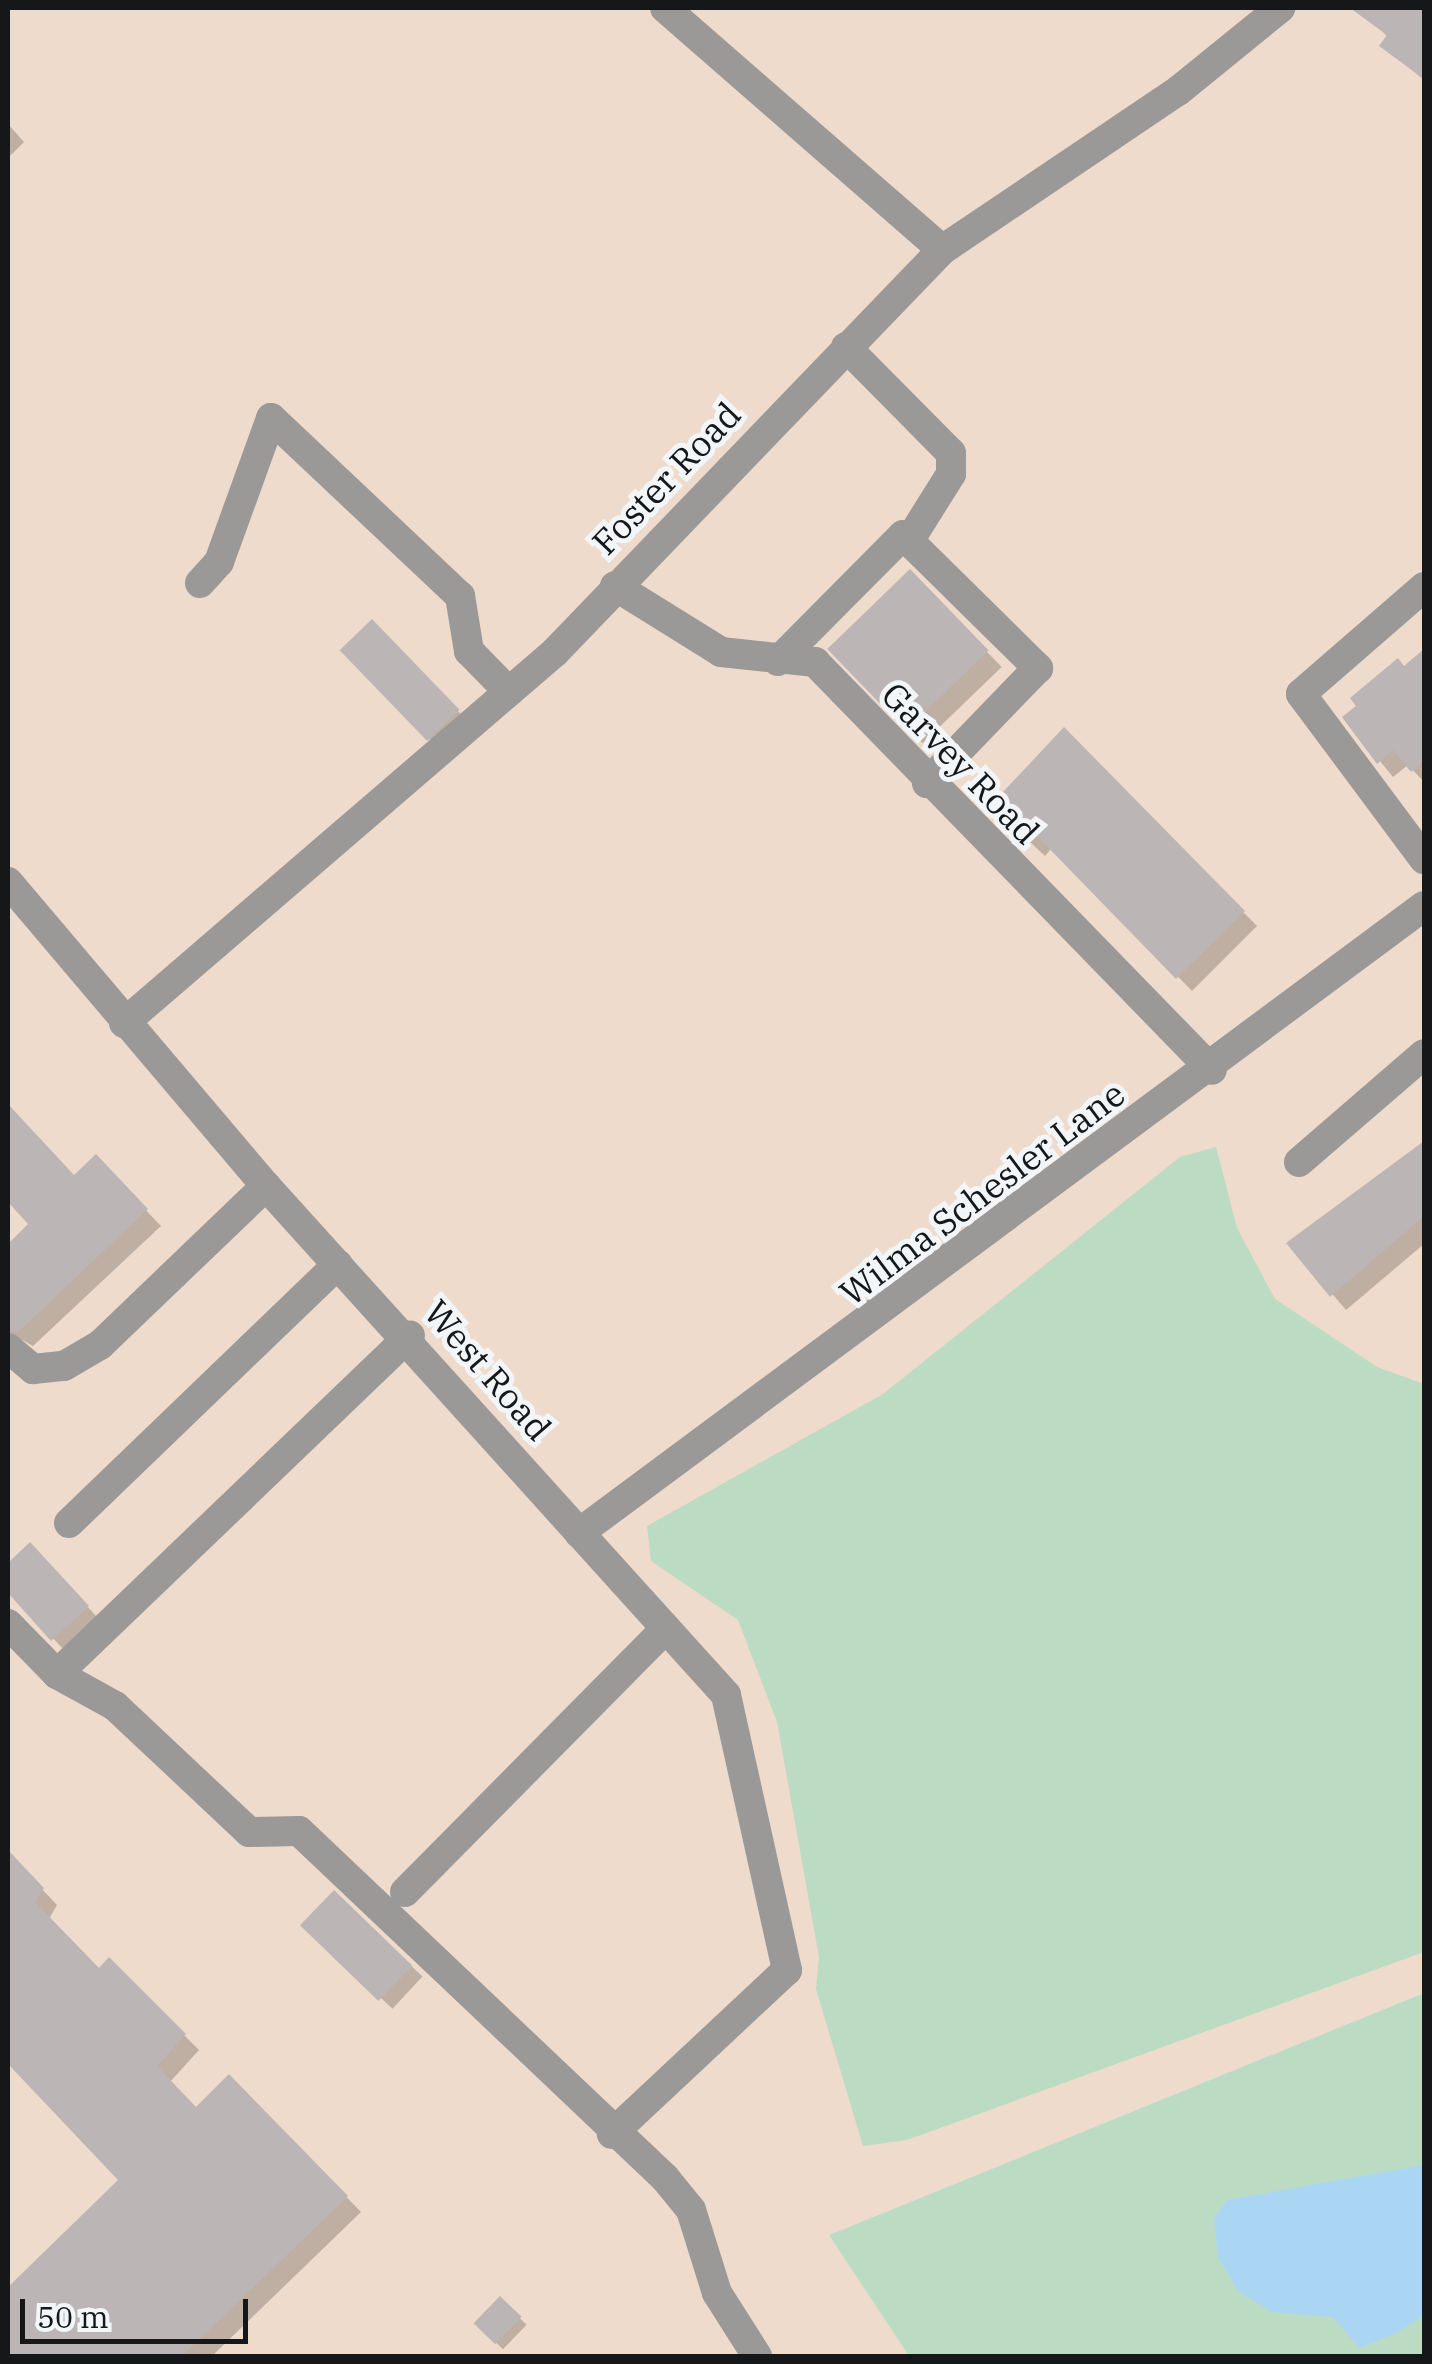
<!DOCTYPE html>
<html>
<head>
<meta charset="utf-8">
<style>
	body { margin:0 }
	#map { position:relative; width:1432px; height:2364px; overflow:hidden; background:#e5e9ec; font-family:"IBM Plex Serif",serif }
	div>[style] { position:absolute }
	.commercial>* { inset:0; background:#eedbcb }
	.green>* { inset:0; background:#bcdbc3 }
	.water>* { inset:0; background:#abd6f3 }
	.shadow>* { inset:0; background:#0003; transform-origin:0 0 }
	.building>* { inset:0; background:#bbb6b5; transform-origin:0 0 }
	.minor>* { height:30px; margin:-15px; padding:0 15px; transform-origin:15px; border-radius:15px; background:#9b9998 }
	span { translate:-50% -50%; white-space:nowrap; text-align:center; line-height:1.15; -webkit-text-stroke:10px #f2f6f9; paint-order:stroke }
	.street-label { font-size:35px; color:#161718 }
	.frame { position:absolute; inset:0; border:10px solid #161718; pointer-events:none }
	.scale { position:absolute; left:20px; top:2299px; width:228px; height:45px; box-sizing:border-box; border:5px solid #161718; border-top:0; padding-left:12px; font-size:30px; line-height:35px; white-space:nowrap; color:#161718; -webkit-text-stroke:8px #f2f6f9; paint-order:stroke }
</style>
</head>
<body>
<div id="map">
	<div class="commercial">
		<div style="clip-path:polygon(8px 8px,1424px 8px,1424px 1993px,829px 2235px,909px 2356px,8px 2356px)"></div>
	</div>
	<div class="green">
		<div style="clip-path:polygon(1216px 1147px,1237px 1228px,1275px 1299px,1377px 1367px,1424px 1384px,1424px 1952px,907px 2140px,863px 2146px,816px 1989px,819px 1957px,777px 1722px,738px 1620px,651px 1561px,647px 1526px,883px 1394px,1180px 1157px)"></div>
		<div style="clip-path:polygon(1424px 1993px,1424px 2356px,909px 2356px,829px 2235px)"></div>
	</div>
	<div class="water">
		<div style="clip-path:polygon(1424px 2165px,1424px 2315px,1395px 2334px,1359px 2348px,1333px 2317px,1272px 2312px,1238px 2291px,1218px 2257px,1214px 2219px,1227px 2200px)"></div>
	</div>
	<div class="shadow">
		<div style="clip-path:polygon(1381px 8px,1424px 8px,1424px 80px,1382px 45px,1388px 37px,1372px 21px)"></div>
		<div style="clip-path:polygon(8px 124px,24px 142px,8px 158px)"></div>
		<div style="left:910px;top:572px;width:132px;height:110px;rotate:46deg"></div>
		<div style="left:372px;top:622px;width:139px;height:40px;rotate:46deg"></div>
		<div style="clip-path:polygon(1424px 652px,1424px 782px,1408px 765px,1393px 777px,1345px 718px)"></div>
		<div style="clip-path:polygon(1064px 731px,1257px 926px,1192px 991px,1052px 848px,1045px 856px,993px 807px)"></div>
		<div style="clip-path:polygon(8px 1107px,75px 1178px,96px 1158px,161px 1226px,33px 1346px,8px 1332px,8px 1247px,32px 1224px,8px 1198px)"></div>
		<div style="clip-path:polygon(1424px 1142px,1424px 1244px,1346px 1310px,1289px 1243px)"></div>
		<div style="clip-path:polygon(30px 1545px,98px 1618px,64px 1650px,8px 1590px,8px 1566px)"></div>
		<div style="clip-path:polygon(8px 1853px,57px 1905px,49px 1919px,99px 1972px,109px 1960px,199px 2050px,170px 2082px,196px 2110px,229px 2077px,361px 2212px,212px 2356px,8px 2356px,8px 2291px,121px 2180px,8px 2060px)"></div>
		<div style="left:334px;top:1894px;width:121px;height:44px;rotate:43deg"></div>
		<div style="left:500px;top:2299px;width:37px;height:34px;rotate:44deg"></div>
	</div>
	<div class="building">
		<div style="clip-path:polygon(1350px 8px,1424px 8px,1424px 79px,1379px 46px,1387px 35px)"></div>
		<div style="left:910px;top:569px;width:113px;height:115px;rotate:46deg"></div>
		<div style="left:372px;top:619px;width:126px;height:45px;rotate:46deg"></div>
		<div style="clip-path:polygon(1424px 649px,1424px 761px,1411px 772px,1393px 750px,1377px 764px,1342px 717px,1356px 706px,1350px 698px,1398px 658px,1404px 666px)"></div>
		<div style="clip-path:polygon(1064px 727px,1245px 911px,1176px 979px,1037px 836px,1029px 844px,989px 807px)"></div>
		<div style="clip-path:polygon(8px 1104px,74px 1175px,96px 1154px,148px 1209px,18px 1332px,8px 1330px,8px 1244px,28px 1224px,8px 1202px)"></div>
		<div style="clip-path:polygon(1424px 1141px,1424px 1216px,1330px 1297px,1286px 1243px)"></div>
		<div style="clip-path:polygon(30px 1542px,89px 1606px,51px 1641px,8px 1593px,8px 1563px)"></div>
		<div style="clip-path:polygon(8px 1850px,44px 1888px,35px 1902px,99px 1968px,109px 1957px,186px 2034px,157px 2066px,196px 2107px,229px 2074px,348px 2196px,182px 2356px,8px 2356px,8px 2287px,118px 2180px,8px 2064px)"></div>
		<div style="left:334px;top:1890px;width:109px;height:49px;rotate:44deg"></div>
		<div style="left:500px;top:2296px;width:30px;height:38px;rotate:44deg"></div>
	</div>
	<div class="minor">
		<div style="left:665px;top:8px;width:368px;rotate:41.1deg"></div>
		<div style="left:846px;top:347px;width:149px;rotate:45.3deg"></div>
		<div style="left:951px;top:453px;width:21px;rotate:90deg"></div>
		<div style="left:951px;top:474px;width:79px;rotate:122.1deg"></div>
		<div style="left:200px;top:583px;width:28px;rotate:-48deg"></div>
		<div style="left:219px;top:562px;width:153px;rotate:-70.1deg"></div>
		<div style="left:271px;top:418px;width:260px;rotate:43.3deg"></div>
		<div style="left:460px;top:596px;width:56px;rotate:80.7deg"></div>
		<div style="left:469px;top:651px;width:57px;rotate:45.7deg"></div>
		<div style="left:615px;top:586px;width:125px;rotate:31.9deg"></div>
		<div style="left:721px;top:652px;width:95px;rotate:6.1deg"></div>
		<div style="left:815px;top:662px;width:569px;rotate:45.78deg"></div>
		<div style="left:1424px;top:587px;width:163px;rotate:139deg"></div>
		<div style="left:1301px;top:694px;width:206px;rotate:53.3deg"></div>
		<div style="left:778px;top:661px;width:177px;rotate:-45.2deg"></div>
		<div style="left:903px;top:535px;width:190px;rotate:44.6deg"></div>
		<div style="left:1038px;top:668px;width:160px;rotate:134deg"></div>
		<div style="left:8px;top:882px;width:399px;rotate:49.7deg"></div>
		<div style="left:266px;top:1186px;width:686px;rotate:47.89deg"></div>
		<div style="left:726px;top:1695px;width:282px;rotate:77.5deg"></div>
		<div style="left:787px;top:1970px;width:240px;rotate:136.9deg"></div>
		<div style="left:124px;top:1023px;width:569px;rotate:-40.72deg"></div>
		<div style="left:555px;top:652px;width:558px;rotate:-46.09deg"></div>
		<div style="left:942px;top:250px;width:285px;rotate:-34deg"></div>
		<div style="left:1178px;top:91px;width:132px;rotate:-39.1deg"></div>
		<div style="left:1299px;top:1162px;width:165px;rotate:-40.8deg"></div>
		<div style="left:8px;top:1348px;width:33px;rotate:40deg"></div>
		<div style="left:33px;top:1369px;width:31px;rotate:-6deg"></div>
		<div style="left:64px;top:1366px;width:42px;rotate:-30.3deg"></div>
		<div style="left:100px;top:1345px;width:230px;rotate:-43.8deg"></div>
		<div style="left:69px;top:1523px;width:373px;rotate:-43.9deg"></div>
		<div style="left:579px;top:1533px;width:1052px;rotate:-36.58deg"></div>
		<div style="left:8px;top:1624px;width:70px;rotate:45.6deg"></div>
		<div style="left:57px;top:1674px;width:66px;rotate:28.9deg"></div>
		<div style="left:115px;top:1706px;width:184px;rotate:43.2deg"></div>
		<div style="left:249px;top:1832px;width:50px;rotate:-1.1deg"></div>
		<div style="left:299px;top:1831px;width:504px;rotate:43.47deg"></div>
		<div style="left:665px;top:2178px;width:41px;rotate:50.9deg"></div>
		<div style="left:691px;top:2210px;width:87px;rotate:72.6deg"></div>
		<div style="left:717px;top:2293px;width:75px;rotate:57.6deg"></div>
		<div style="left:57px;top:1674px;width:489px;rotate:-43.8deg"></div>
		<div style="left:405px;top:1892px;width:371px;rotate:-45.3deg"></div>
	</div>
	<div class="street-label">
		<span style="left:666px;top:478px;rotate:-46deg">Foster Road</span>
		<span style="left:961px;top:763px;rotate:46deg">Garvey Road</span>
		<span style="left:982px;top:1193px;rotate:-37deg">Wilma Schesler Lane</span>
		<span style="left:488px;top:1370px;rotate:49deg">West Road</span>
	</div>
	<div class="frame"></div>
	<div class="scale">50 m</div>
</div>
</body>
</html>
